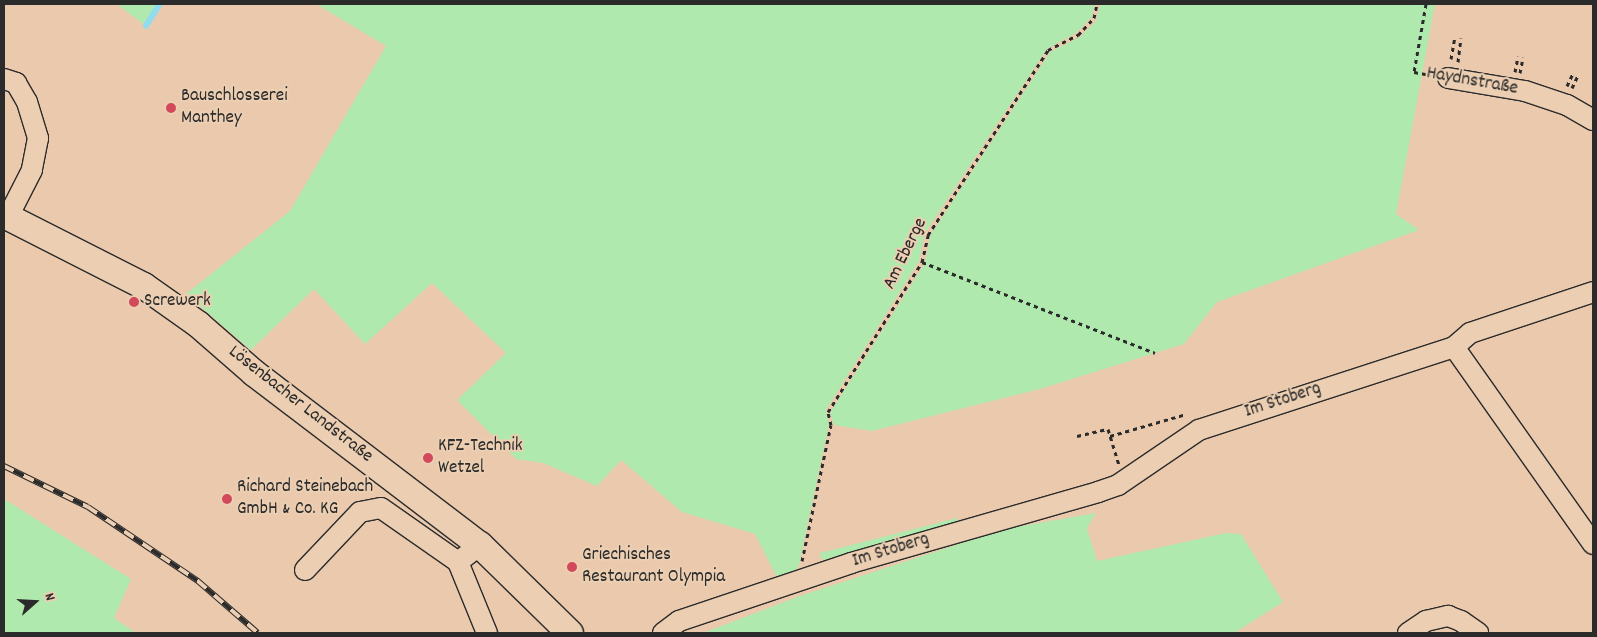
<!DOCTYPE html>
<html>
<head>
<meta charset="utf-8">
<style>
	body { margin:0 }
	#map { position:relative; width:1597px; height:637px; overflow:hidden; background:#ebc9ad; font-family:Dekko,sans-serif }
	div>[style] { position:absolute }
	.green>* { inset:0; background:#b0e9ae }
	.stream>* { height:5.5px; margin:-2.75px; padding:0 2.75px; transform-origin:2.75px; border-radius:2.75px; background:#90ddf0 }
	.path>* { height:3px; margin-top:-1.5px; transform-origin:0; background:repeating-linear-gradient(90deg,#2b2b2b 0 4px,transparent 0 8px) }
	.roads { filter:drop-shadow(1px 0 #2b2b2b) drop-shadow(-1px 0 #2b2b2b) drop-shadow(0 1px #2b2b2b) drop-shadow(0 -1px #2b2b2b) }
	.minor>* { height:20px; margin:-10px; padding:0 10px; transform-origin:10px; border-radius:10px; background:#eccfb2 }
	.major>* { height:26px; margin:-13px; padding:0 13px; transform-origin:13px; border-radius:13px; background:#eccfb2 }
	.rail>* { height:5.5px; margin-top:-2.75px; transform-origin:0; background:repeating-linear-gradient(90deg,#eccfb2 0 11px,#2b2b2b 0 22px); box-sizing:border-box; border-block:1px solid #2b2b2b }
	.dots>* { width:14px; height:14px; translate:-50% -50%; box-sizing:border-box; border:2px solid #eccfb2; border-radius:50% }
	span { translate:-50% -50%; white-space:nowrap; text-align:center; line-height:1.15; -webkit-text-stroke:4px #eccfb2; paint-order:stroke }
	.street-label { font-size:19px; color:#2b2b2b }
	.poi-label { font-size:19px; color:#2b2b2b }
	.left { translate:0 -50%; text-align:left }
	.frame { position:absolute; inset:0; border:5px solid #2b2b2b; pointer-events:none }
	.north { position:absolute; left:10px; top:577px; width:50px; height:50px; -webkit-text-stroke:4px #eccfb2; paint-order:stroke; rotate:71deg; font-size:14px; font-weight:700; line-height:20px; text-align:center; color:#2b2b2b }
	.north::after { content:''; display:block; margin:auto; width:18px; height:22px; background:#2b2b2b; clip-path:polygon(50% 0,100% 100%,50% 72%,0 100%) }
</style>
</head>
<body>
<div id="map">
	<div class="green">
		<div style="clip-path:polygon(117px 4px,157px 4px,143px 24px)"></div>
		<div style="clip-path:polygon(316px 4px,1095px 4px,1092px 17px,1076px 33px,1047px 49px,925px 233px,919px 261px,826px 410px,829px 424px,799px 565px,794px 573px,778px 579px,755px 534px,682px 512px,621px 460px,597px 486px,543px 463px,516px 459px,457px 400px,506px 353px,432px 283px,365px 344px,314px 289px,251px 350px,186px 294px,290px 211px,386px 46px)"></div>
		<div style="clip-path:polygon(1100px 4px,1435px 4px,1396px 214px,1419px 230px,1217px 302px,1184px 344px,1040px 389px,872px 431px,834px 425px,830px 413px,925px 263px,930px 236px,1050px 52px,1080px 37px,1096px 21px)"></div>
		<div style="clip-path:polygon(4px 499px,131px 579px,114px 618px,136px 633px,4px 633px)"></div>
		<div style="clip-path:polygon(1096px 513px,1087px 528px,1097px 561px,1226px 533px,1241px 534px,1283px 602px,1234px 633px,703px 633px,797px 597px,965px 542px,1016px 527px)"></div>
		<div style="clip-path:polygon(957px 518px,958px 521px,824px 560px,820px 557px,820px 553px)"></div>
	</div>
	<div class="stream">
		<div style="left:146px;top:26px;width:26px;rotate:-58deg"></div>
	</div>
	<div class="path">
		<div style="left:1426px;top:4px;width:69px;rotate:100deg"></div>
		<div style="left:1414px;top:72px;width:17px;rotate:10deg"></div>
		<div style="left:1451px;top:59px;width:22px;rotate:-80deg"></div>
		<div style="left:1458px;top:62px;width:24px;rotate:-83deg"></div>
		<div style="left:1515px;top:72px;width:16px;rotate:-79deg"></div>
		<div style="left:1520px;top:73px;width:16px;rotate:-79deg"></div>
		<div style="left:1567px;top:86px;width:14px;rotate:-65deg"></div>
		<div style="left:1572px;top:88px;width:14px;rotate:-65deg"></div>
		<div style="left:922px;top:262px;width:250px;rotate:21.3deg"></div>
		<div style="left:1077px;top:436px;width:32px;rotate:-13deg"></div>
		<div style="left:1108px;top:429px;width:37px;rotate:73deg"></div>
		<div style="left:1110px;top:436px;width:79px;rotate:-16.1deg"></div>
		<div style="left:802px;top:561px;width:139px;rotate:-78deg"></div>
		<div style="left:831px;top:425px;width:13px;rotate:-103deg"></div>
		<div style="left:828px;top:412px;width:177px;rotate:-57.9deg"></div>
		<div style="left:922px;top:262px;width:28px;rotate:-77deg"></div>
		<div style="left:928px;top:235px;width:221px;rotate:-57deg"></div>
		<div style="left:1048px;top:50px;width:34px;rotate:-27deg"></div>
		<div style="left:1078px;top:35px;width:23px;rotate:-47deg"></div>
		<div style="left:1094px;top:18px;width:14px;rotate:-78deg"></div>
	</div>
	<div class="roads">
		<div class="minor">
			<div style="left:1448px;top:78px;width:78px;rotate:9.6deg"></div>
			<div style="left:1525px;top:91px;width:44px;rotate:18.4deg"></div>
			<div style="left:1567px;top:105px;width:30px;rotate:30deg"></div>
			<div style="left:4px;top:79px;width:13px;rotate:18deg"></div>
			<div style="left:16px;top:83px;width:22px;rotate:60deg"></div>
			<div style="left:27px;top:102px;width:38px;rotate:73deg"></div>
			<div style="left:38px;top:138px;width:33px;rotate:101deg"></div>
			<div style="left:32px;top:170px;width:53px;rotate:117.1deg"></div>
			<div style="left:1454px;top:347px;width:21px;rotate:-41deg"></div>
			<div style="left:1470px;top:333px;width:130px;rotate:-18.4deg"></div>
			<div style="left:458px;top:562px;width:77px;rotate:67.8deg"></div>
			<div style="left:305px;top:570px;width:80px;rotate:-46.5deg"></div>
			<div style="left:360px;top:512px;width:21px;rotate:-11deg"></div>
			<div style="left:381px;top:508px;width:94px;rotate:35deg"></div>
			<div style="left:458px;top:562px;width:28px;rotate:-38deg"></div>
			<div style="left:663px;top:633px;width:20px;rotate:-37deg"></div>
			<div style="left:679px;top:621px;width:182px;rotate:-18.6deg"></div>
			<div style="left:851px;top:563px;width:257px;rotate:-16deg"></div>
			<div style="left:1098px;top:492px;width:21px;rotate:-19deg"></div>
			<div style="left:1118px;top:485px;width:98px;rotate:-34.2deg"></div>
			<div style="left:1199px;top:430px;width:268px;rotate:-18deg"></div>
			<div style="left:1454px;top:347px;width:241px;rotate:54.8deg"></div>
			<div style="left:1408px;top:633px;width:22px;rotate:-34deg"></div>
			<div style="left:1426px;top:621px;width:23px;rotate:-13deg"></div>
			<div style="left:1448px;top:616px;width:14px;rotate:21deg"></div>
			<div style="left:1461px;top:621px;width:21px;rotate:35deg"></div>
		</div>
		<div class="major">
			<div style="left:4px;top:215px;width:157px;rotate:26.9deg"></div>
			<div style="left:144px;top:286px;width:67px;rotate:35.3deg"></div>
			<div style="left:199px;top:325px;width:73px;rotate:41.1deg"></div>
			<div style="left:254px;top:373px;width:284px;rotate:37.3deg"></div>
			<div style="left:480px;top:545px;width:126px;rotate:44.4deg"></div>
		</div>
	</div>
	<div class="rail">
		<div style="left:4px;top:466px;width:93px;rotate:26deg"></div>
		<div style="left:88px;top:507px;width:133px;rotate:33.9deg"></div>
		<div style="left:198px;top:581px;width:79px;rotate:40.9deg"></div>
	</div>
	<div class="dots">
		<div style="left:171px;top:108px;background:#d1495b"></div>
		<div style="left:134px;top:302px;background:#d1495b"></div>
		<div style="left:428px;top:458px;background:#d1495b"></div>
		<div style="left:227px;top:499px;background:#d1495b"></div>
		<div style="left:572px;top:567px;background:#d1495b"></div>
	</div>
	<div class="street-label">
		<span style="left:1472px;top:82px;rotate:10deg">Haydnstraße</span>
		<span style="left:906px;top:254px;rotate:-64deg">Am Eberge</span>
		<span style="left:1283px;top:401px;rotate:-18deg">Im Stoberg</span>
		<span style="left:300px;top:405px;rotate:38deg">Lösenbacher Landstraße</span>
		<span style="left:891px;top:551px;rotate:-17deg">Im Stoberg</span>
	</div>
	<div class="poi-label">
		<span class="left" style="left:181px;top:108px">Bauschlosserei<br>Manthey</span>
		<span class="left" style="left:144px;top:302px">Screwerk</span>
		<span class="left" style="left:438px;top:458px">KFZ-Technik<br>Wetzel</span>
		<span class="left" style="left:237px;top:499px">Richard Steinebach<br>GmbH &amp; Co. KG</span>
		<span class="left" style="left:582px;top:567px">Griechisches<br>Restaurant Olympia</span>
	</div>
	<div class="frame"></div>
	<div class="north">N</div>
</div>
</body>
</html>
